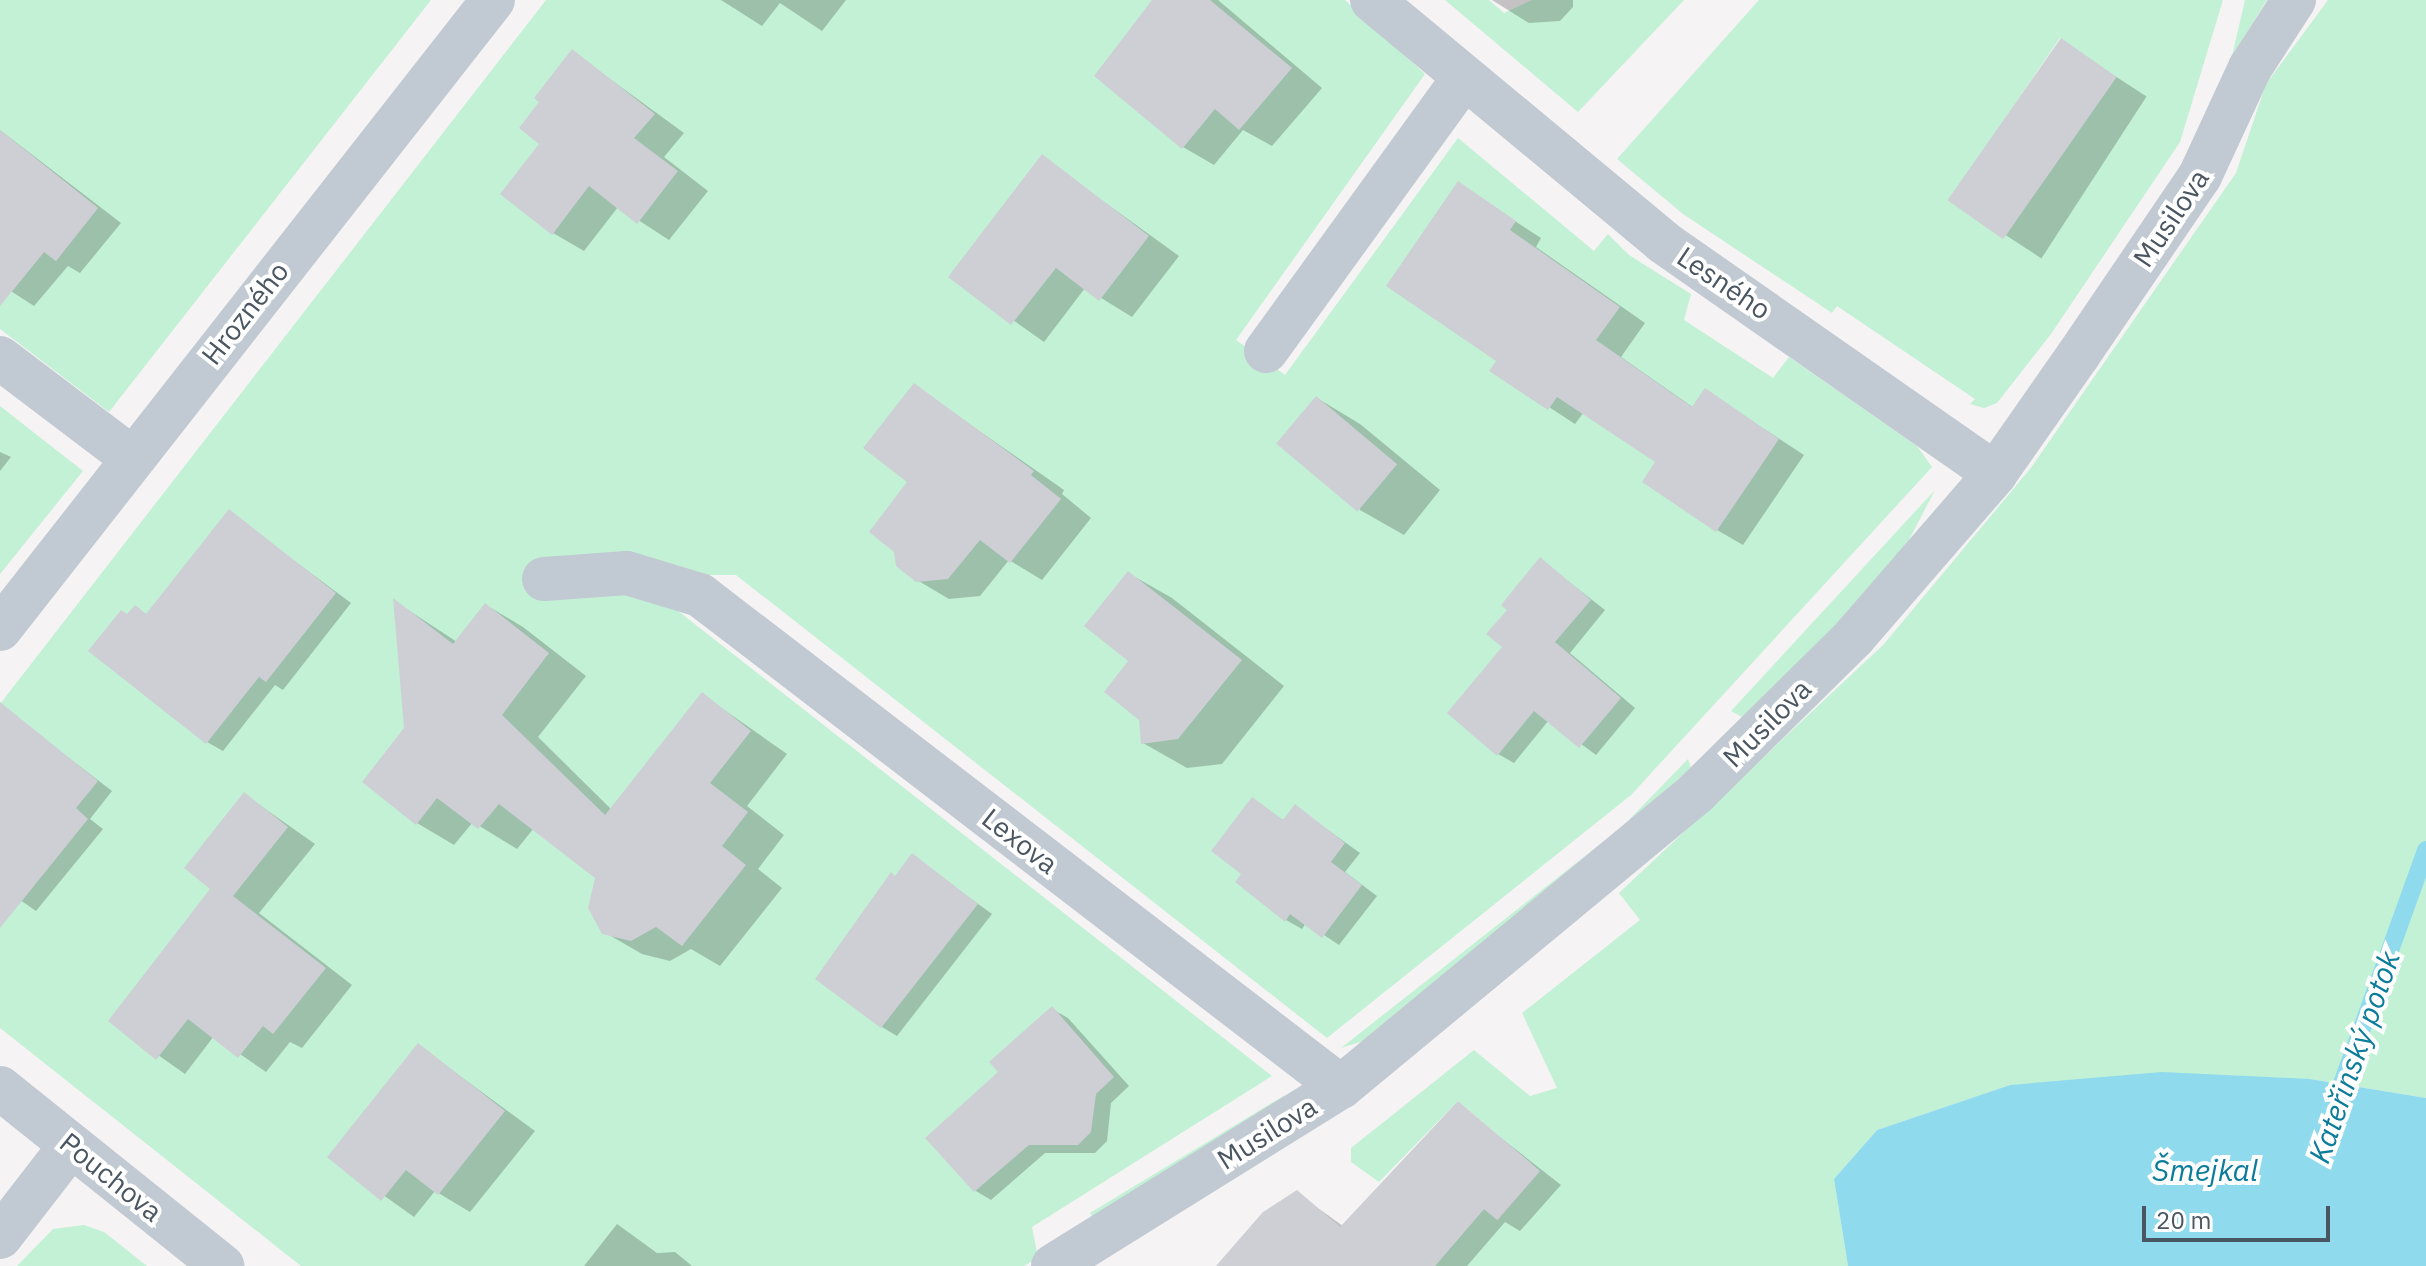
<!DOCTYPE html>
<html>
<head>
<meta charset="utf-8">
<style>
	body { margin:0 }
	#map { position:relative; width:2426px; height:1266px; overflow:hidden; background:#f5f3f3; font-family:"IBM Plex Sans",sans-serif }
	div>[style] { position:absolute }
	.green>* { inset:0; background:#c3f1d5 }
	.water>* { inset:0; background:#90daee }
	.shadow>* { inset:0; background:#0003; transform-origin:0 0 }
	.stream>* { height:18px; margin:-9px; padding:0 9px; transform-origin:9px; border-radius:9px; background:#90daee }
	.building>* { inset:0; background:#cdcfd5; transform-origin:0 0 }
	.minor>* { height:44px; margin:-22px; padding:0 22px; transform-origin:22px; border-radius:22px; background:#c1cad2 }
	span { translate:-50% -50%; white-space:nowrap; text-align:center; line-height:1.15; -webkit-text-stroke:8px #fff; paint-order:stroke }
	.street-label { font-size:28px; color:#4a5661 }
	.water-label { font-size:30px; color:#0c7c9b; font-style:italic }
	.scale { position:absolute; left:2142px; top:1206px; width:188px; height:36px; box-sizing:border-box; border:4px solid #4a5661; border-top:0; padding-left:10px; font-size:24px; line-height:28px; white-space:nowrap; color:#4a5661; -webkit-text-stroke:6px #fff; paint-order:stroke }
</style>
</head>
<body>
<div id="map">
	<div class="green">
		<div style="clip-path:polygon(0 0,431px 0,109px 412px,0 329px,0 287px,10px 294px,44px 252px,56px 261px,98px 208px,19px 145px,0 169px)"></div>
		<div style="clip-path:polygon(546px 0,1345px 0,1425px 74px,1236px 340px,1285px 375px,1458px 138px,1594px 251px,1608px 234px,1629px 255px,1691px 294px,1684px 320px,1773px 378px,1789px 357px,1917px 446px,1932px 467px,1631px 795px,1327px 1038px,736px 575px,695px 575px,673px 607px,1272px 1076px,1032px 1227px,1038px 1258px,1024px 1266px,301px 1266px,0 1028px,0 704px)"></div>
		<div style="clip-path:polygon(1445px 0,1489px 0,1504px 13px,1532px 0,1684px 0,1578px 112px)"></div>
		<div style="clip-path:polygon(evenodd,1759px 0,2223px 0,2180px 142px,2051px 334px,1997px 403px,1984px 408px,1970px 404px,1975px 399px,1837px 306px,1832px 313px,1683px 214px,1617px 159px,1759px 0,2060px 38px,2116px 77px,2003px 239px,1949px 200px,2060px 38px)"></div>
		<div style="clip-path:polygon(2245px 0,2267px 0,2232px 56px)"></div>
		<div style="clip-path:polygon(2328px 0,2426px 0,2426px 1098px,2310px 1079px,2010px 1085px,1877px 1130px,1834px 1179px,1848px 1266px,1435px 1266px,1484px 1209px,1498px 1220px,1540px 1171px,1458px 1101px,1379px 1182px,1351px 1162px,1351px 1148px,1474px 1050px,1530px 1096px,1557px 1088px,1522px 1013px,1640px 920px,1619px 893px,1884px 644px,2030px 469px,2236px 173px,2266px 84px)"></div>
		<div style="clip-path:polygon(0 406px,83px 471px,0 574px)"></div>
		<div style="clip-path:polygon(1935px 490px,1897px 563px,1746px 719px,1731px 711px)"></div>
		<div style="clip-path:polygon(1688px 759px,1693px 773px,1366px 1040px,1341px 1048px,1622px 827px)"></div>
		<div style="clip-path:polygon(1285px 1095px,1279px 1108px,1097px 1224px,1090px 1213px)"></div>
		<div style="clip-path:polygon(84px 1225px,104px 1232px,147px 1266px,17px 1266px,53px 1229px)"></div>
	</div>
	<div class="water">
		<div style="clip-path:polygon(2162px 1072px,2310px 1079px,2426px 1098px,2426px 1266px,1848px 1266px,1834px 1179px,1877px 1130px,2010px 1085px)"></div>
	</div>
	<div class="shadow">
		<div style="clip-path:polygon(721px 0,846px 0,822px 31px,780px 3px,762px 26px)"></div>
		<div style="clip-path:polygon(1156px 0,1218px 0,1322px 88px,1272px 146px,1243px 130px,1214px 165px,1183px 147px)"></div>
		<div style="clip-path:polygon(1492px 0,1573px 0,1573px 7px,1560px 21px,1529px 23px)"></div>
		<div style="left:2061px;top:41px;width:102px;height:193px;rotate:33deg"></div>
		<div style="clip-path:polygon(573px 52px,684px 133px,664px 157px,708px 191px,669px 240px,618px 207px,584px 251px,553px 233px,541px 143px)"></div>
		<div style="clip-path:polygon(0 130px,121px 223px,80px 273px,68px 266px,34px 306px,0 284px)"></div>
		<div style="clip-path:polygon(1042px 157px,1179px 256px,1132px 317px,1085px 288px,1044px 342px,951px 276px)"></div>
		<div style="clip-path:polygon(1458px 184px,1541px 238px,1536px 247px,1645px 323px,1621px 357px,1694px 408px,1706px 391px,1804px 455px,1743px 545px,1717px 530px,1657px 462px,1584px 412px,1575px 424px,1492px 370px,1499px 360px)"></div>
		<div style="clip-path:polygon(915px 386px,1064px 490px,1062px 494px,1091px 518px,1042px 580px,1009px 560px,980px 596px,949px 599px,917px 580px,910px 482px)"></div>
		<div style="clip-path:polygon(1317px 398px,1360px 424px,1440px 490px,1404px 535px,1360px 510px)"></div>
		<div style="clip-path:polygon(0 452px,11px 457px,0 471px)"></div>
		<div style="clip-path:polygon(229px 512px,351px 603px,283px 690px,275px 685px,223px 751px,207px 742px,128px 616px,135px 608px,148px 615px)"></div>
		<div style="clip-path:polygon(1541px 560px,1605px 610px,1570px 653px,1635px 708px,1596px 755px,1549px 720px,1514px 763px,1498px 754px,1505px 647px,1510px 609px)"></div>
		<div style="clip-path:polygon(1128px 573px,1172px 598px,1284px 686px,1222px 764px,1187px 768px,1143px 743px,1131px 660px)"></div>
		<div style="clip-path:polygon(396px 602px,457px 642px,486px 605px,523px 627px,586px 676px,538px 737px,612px 810px,703px 695px,787px 754px,747px 806px,784px 835px,758px 869px,782px 888px,720px 966px,691px 949px,670px 961px,642px 954px,604px 932px,597px 877px,534px 828px,517px 849px,473px 822px,454px 845px,417px 823px)"></div>
		<div style="clip-path:polygon(9px 712px,112px 791px,90px 819px,103px 829px,36px 911px,0 886px,0 724px)"></div>
		<div style="clip-path:polygon(244px 794px,315px 844px,259px 913px,352px 985px,302px 1048px,290px 1042px,266px 1072px,214px 1036px,185px 1074px,110px 1021px,213px 889px)"></div>
		<div style="clip-path:polygon(1252px 800px,1285px 821px,1296px 807px,1360px 853px,1345px 872px,1377px 896px,1339px 945px,1306px 923px,1302px 929px,1286px 920px,1244px 874px)"></div>
		<div style="clip-path:polygon(912px 856px,992px 914px,897px 1036px,882px 1027px,896px 878px)"></div>
		<div style="clip-path:polygon(1052px 1009px,1068px 1018px,1129px 1086px,1111px 1103px,1107px 1141px,1095px 1153px,1045px 1153px,991px 1200px,976px 1191px,928px 1138px,1001px 1072px)"></div>
		<div style="clip-path:polygon(419px 1046px,535px 1131px,470px 1212px,435px 1191px,414px 1217px,330px 1157px)"></div>
		<div style="clip-path:polygon(1458px 1104px,1561px 1185px,1520px 1231px,1505px 1222px,1467px 1266px,1219px 1266px,1297px 1193px,1343px 1226px)"></div>
		<div style="clip-path:polygon(617px 1224px,657px 1253px,675px 1252px,692px 1266px,584px 1266px)"></div>
	</div>
	<div class="stream">
		<div style="left:2334px;top:1106px;width:272px;rotate:-70.2deg"></div>
	</div>
	<div class="building">
		<div style="clip-path:polygon(1152px 0,1210px 0,1292px 68px,1239px 130px,1215px 109px,1182px 149px,1094px 76px)"></div>
		<div style="left:2061px;top:38px;width:68px;height:198px;rotate:35deg"></div>
		<div style="clip-path:polygon(572px 49px,655px 114px,634px 138px,678px 171px,637px 224px,589px 186px,552px 235px,500px 194px,539px 144px,519px 128px,539px 102px,534px 98px)"></div>
		<div style="clip-path:polygon(0 130px,98px 208px,56px 261px,44px 252px,0 306px)"></div>
		<div style="clip-path:polygon(1042px 154px,1149px 236px,1099px 301px,1056px 268px,1011px 325px,948px 277px)"></div>
		<div style="clip-path:polygon(1458px 181px,1516px 221px,1510px 230px,1620px 307px,1596px 340px,1692px 407px,1705px 388px,1779px 439px,1716px 532px,1642px 482px,1655px 462px,1557px 397px,1548px 410px,1489px 371px,1496px 361px,1386px 286px)"></div>
		<div style="clip-path:polygon(914px 383px,1034px 471px,1031px 475px,1061px 499px,1010px 563px,980px 540px,948px 579px,916px 582px,896px 566px,894px 552px,869px 532px,907px 482px,863px 448px)"></div>
		<div style="left:1316px;top:396px;width:106px;height:62px;rotate:40deg"></div>
		<div style="clip-path:polygon(229px 509px,336px 593px,266px 682px,259px 677px,206px 744px,88px 651px,121px 610px,127px 614px,135px 605px,146px 614px)"></div>
		<div style="clip-path:polygon(1540px 557px,1591px 600px,1555px 642px,1621px 698px,1579px 748px,1534px 711px,1497px 756px,1447px 713px,1502px 647px,1486px 634px,1507px 610px,1501px 605px)"></div>
		<div style="clip-path:polygon(1128px 571px,1242px 660px,1178px 739px,1141px 744px,1139px 720px,1104px 692px,1128px 661px,1084px 626px)"></div>
		<div style="clip-path:polygon(393px 598px,453px 644px,485px 603px,549px 653px,502px 715px,605px 815px,702px 692px,751px 731px,710px 783px,748px 812px,722px 846px,746px 865px,682px 946px,656px 927px,631px 941px,602px 934px,588px 908px,595px 878px,499px 804px,478px 829px,437px 798px,416px 825px,362px 782px,404px 728px)"></div>
		<div style="clip-path:polygon(0 702px,98px 781px,76px 808px,88px 819px,0 928px)"></div>
		<div style="clip-path:polygon(244px 792px,288px 827px,233px 896px,326px 968px,273px 1034px,263px 1026px,238px 1058px,188px 1019px,156px 1060px,108px 1021px,210px 889px,184px 868px)"></div>
		<div style="clip-path:polygon(1252px 797px,1283px 820px,1295px 804px,1345px 843px,1331px 862px,1362px 885px,1322px 938px,1290px 914px,1285px 922px,1235px 882px,1241px 874px,1211px 851px)"></div>
		<div style="clip-path:polygon(912px 853px,978px 904px,881px 1028px,815px 979px,891px 872px,895px 876px)"></div>
		<div style="clip-path:polygon(1052px 1006px,1114px 1077px,1096px 1094px,1091px 1132px,1078px 1145px,1029px 1145px,974px 1192px,925px 1138px,998px 1072px,989px 1062px)"></div>
		<div style="clip-path:polygon(418px 1043px,505px 1111px,438px 1195px,406px 1170px,381px 1201px,327px 1157px)"></div>
		<div style="clip-path:polygon(1458px 1101px,1540px 1171px,1497px 1220px,1484px 1209px,1435px 1266px,1216px 1266px,1263px 1212px,1297px 1190px,1340px 1227px)"></div>
	</div>
	<div class="minor">
		<div style="left:1372px;top:0;width:378px;rotate:39.7deg"></div>
		<div style="left:1663px;top:242px;width:405px;rotate:34.9deg"></div>
		<div style="left:1266px;top:351px;width:336px;rotate:-54.1deg"></div>
		<div style="left:0;top:358px;width:164px;rotate:37.1deg"></div>
		<div style="left:544px;top:579px;width:83px;rotate:-4.1deg"></div>
		<div style="left:627px;top:573px;width:76px;rotate:16.8deg"></div>
		<div style="left:700px;top:595px;width:808px;rotate:37.51deg"></div>
		<div style="left:0;top:629px;width:799px;rotate:-51.91deg"></div>
		<div style="left:0;top:1088px;width:285px;rotate:38.7deg"></div>
		<div style="left:0;top:1237px;width:116px;rotate:-52.3deg"></div>
		<div style="left:1053px;top:1266px;width:339px;rotate:-31.9deg"></div>
		<div style="left:1341px;top:1087px;width:461px;rotate:-39.6deg"></div>
		<div style="left:1696px;top:793px;width:222px;rotate:-44.6deg"></div>
		<div style="left:1854px;top:637px;width:216px;rotate:-49.1deg"></div>
		<div style="left:1995px;top:474px;width:146px;rotate:-55deg"></div>
		<div style="left:2079px;top:354px;width:215px;rotate:-55.8deg"></div>
		<div style="left:2200px;top:176px;width:119px;rotate:-65.2deg"></div>
		<div style="left:2250px;top:68px;width:81px;rotate:-57.1deg"></div>
	</div>
	<div class="street-label">
		<span style="left:2171px;top:218px;rotate:-56deg">Musilova</span>
		<span style="left:1724px;top:283px;rotate:34deg">Lesného</span>
		<span style="left:245px;top:313px;rotate:-52deg">Hrozného</span>
		<span style="left:1767px;top:723px;rotate:-45deg">Musilova</span>
		<span style="left:1020px;top:841px;rotate:38deg">Lexova</span>
		<span style="left:1267px;top:1133px;rotate:-32deg">Musilova</span>
		<span style="left:111px;top:1177px;rotate:39deg">Pouchova</span>
	</div>
	<div class="water-label">
		<span style="left:2354px;top:1057px;rotate:-71deg">Kateřinský potok</span>
		<span style="left:2205px;top:1170px">Šmejkal</span>
	</div>
	<div class="scale">20 m</div>
</div>
</body>
</html>
